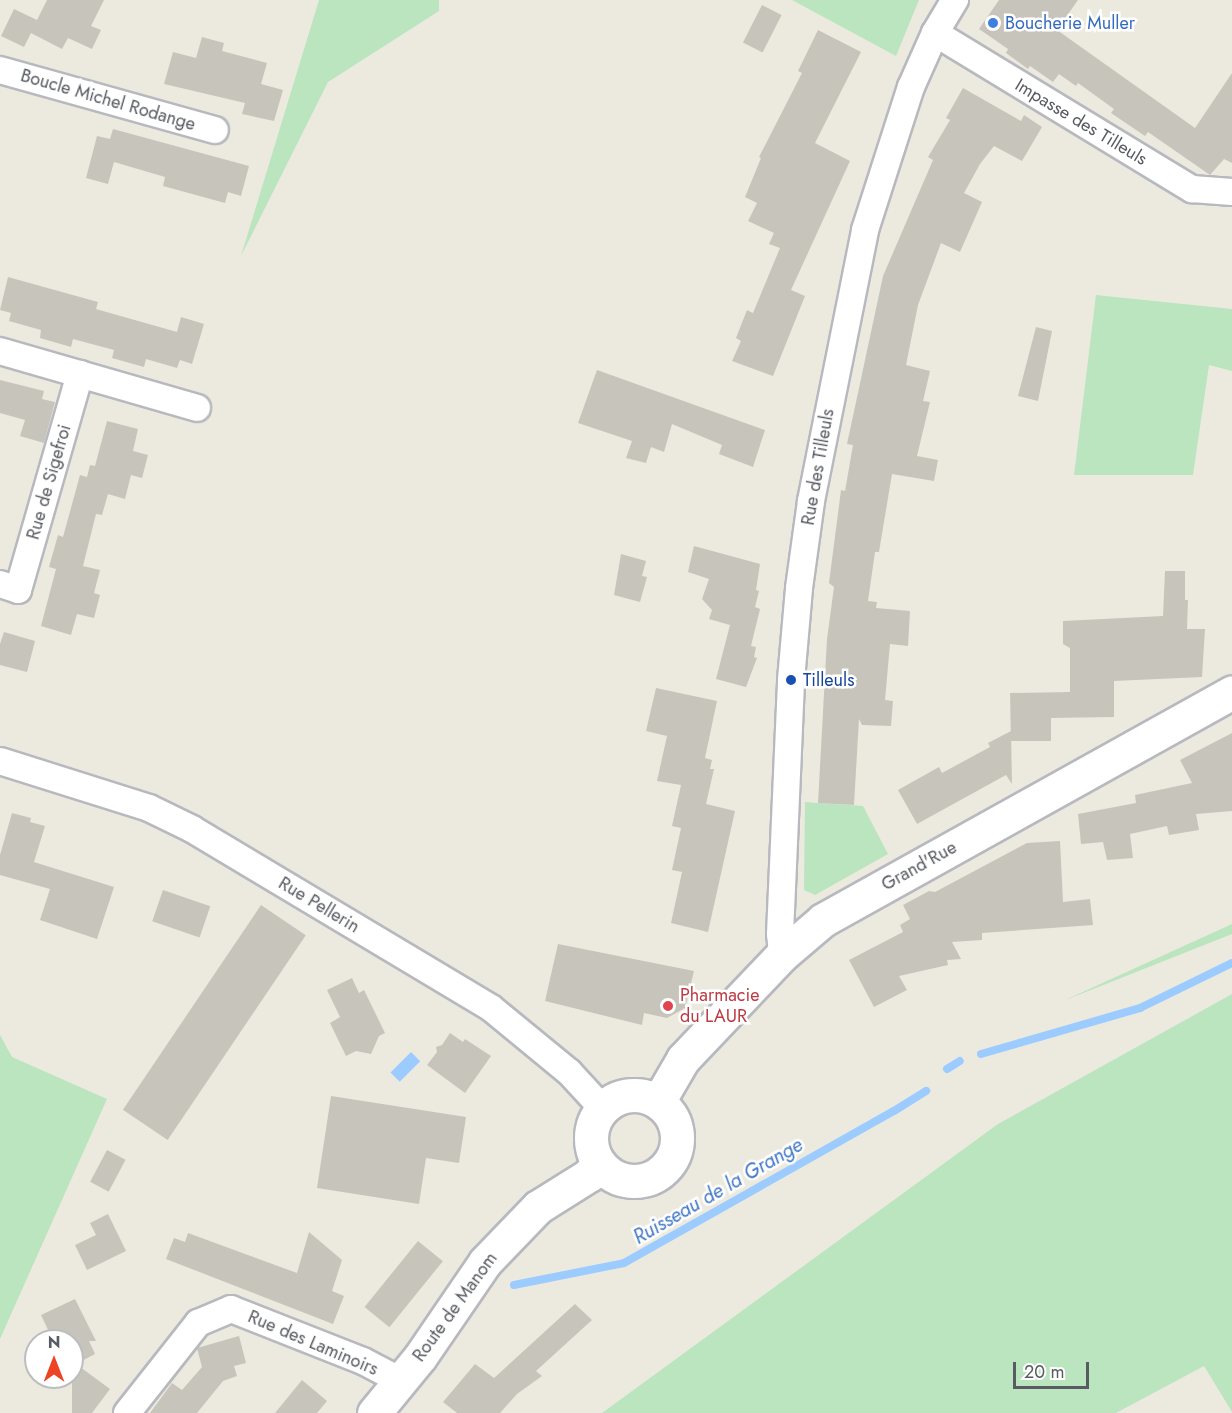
<!DOCTYPE html>
<html>
<head>
<meta charset="utf-8">
<style>
	body { margin:0 }
	#map { position:relative; width:1232px; height:1413px; overflow:hidden; background:#eceadf; font-family:Jost,sans-serif }
	div>[style] { position:absolute }
	.green>* { inset:0; background:#bae5be }
	.water>* { inset:0; background:#9cccff; transform-origin:0 0 }
	.stream>* { height:8px; margin:-4px; padding:0 4px; transform-origin:4px; border-radius:4px; background:#9cccff }
	.building>* { inset:0; background:#c7c4bc; transform-origin:0 0 }
	.roads { filter:drop-shadow(2px 0 #b7b9bf) drop-shadow(-2px 0 #b7b9bf) drop-shadow(0 2px #b7b9bf) drop-shadow(0 -2px #b7b9bf) }
	.minor>* { height:26px; margin:-13px; padding:0 13px; transform-origin:13px; border-radius:13px; background:#fff }
	.tertiary>* { height:33px; margin:-16.5px; padding:0 16.5px; transform-origin:16.5px; border-radius:16.5px; background:#fff }
	.tertiary>.ring { margin:-16.5px; padding:0; box-sizing:content-box; background:none; border:33px solid #fff; border-radius:50% }
	.dots>* { width:16px; height:16px; translate:-50% -50%; box-sizing:border-box; border:3px solid #fff; border-radius:50% }
	span { translate:-50% -50%; white-space:nowrap; text-align:center; line-height:1.15; -webkit-text-stroke:5px #fff; paint-order:stroke }
	.shop-label { font-size:18px; color:#366cbe }
	.left { translate:0 -50%; text-align:left }
	.street-label { font-size:18px; color:#585b61 }
	.transit-label { font-size:18px; color:#164399 }
	.health-label { font-size:18px; color:#be3a42 }
	.water-label { font-size:20px; color:#3d74c4; font-style:italic }
	.north { position:absolute; left:24px; top:1329px; width:60px; height:60px; box-sizing:border-box; background:#fff; border:2px solid #bcbdc0; border-radius:50%; rotate:0deg; font-size:16px; font-weight:700; line-height:24px; text-align:center; color:#585b61 }
	.north::after { content:''; display:block; margin:auto; width:21px; height:27px; background:#ec4425; clip-path:polygon(50% 0,100% 100%,50% 72%,0 100%) }
	.scale { position:absolute; left:1013px; top:1362px; width:76px; height:27px; box-sizing:border-box; border:3px solid #585b61; border-top:0; padding-left:8px; font-size:18px; line-height:21px; white-space:nowrap; color:#585b61; -webkit-text-stroke:4px #fff; paint-order:stroke }
</style>
</head>
<body>
<div id="map">
	<div class="green">
		<div style="clip-path:polygon(319px 0,439px 0,439px 11px,328px 82px,241px 256px)"></div>
		<div style="clip-path:polygon(792px 0,919px 0,896px 56px)"></div>
		<div style="clip-path:polygon(1096px 295px,1232px 309px,1232px 371px,1209px 365px,1193px 475px,1074px 475px)"></div>
		<div style="clip-path:polygon(805px 802px,863px 806px,888px 854px,815px 895px,804px 890px)"></div>
		<div style="clip-path:polygon(1232px 924px,1232px 934px,1063px 1001px)"></div>
		<div style="clip-path:polygon(1232px 994px,1232px 1412px,1204px 1366px,1116px 1413px,602px 1413px,998px 1124px)"></div>
		<div style="clip-path:polygon(0 1035px,12px 1057px,107px 1099px,0 1339px)"></div>
	</div>
	<div class="water">
		<div style="left:411px;top:1052px;width:13px;height:29px;rotate:45deg"></div>
	</div>
	<div class="stream">
		<div style="left:981px;top:1054px;width:166px;rotate:-16.1deg"></div>
		<div style="left:1140px;top:1008px;width:102px;rotate:-26.1deg"></div>
		<div style="left:947px;top:1069px;width:15px;rotate:-32deg"></div>
		<div style="left:514px;top:1285px;width:112px;rotate:-11.3deg"></div>
		<div style="left:624px;top:1263px;width:310px;rotate:-29.4deg"></div>
		<div style="left:894px;top:1111px;width:38px;rotate:-32deg"></div>
	</div>
	<div class="building">
		<div style="clip-path:polygon(47px 0,104px 0,91px 26px,101px 30px,92px 49px,68px 38px,62px 49px,31px 33px,24px 47px,1px 36px,14px 9px,37px 20px)"></div>
		<div style="clip-path:polygon(999px 0,1078px 0,1057px 30px,1195px 128px,1232px 73px,1232px 163px,1224px 159px,1210px 175px,1148px 132px,1145px 136px,1111px 113px,1114px 109px,1078px 83px,1076px 86px,1059px 74px,1053px 82px,1030px 66px,1028px 69px,1006px 53px,1008px 49px,979px 29px)"></div>
		<div style="left:762px;top:5px;width:22px;height:42px;rotate:27deg"></div>
		<div style="clip-path:polygon(818px 30px,861px 52px,815px 143px,850px 161px,791px 290px,805px 296px,773px 376px,732px 361px,741px 341px,736px 338px,747px 310px,753px 313px,780px 248px,769px 244px,774px 233px,748px 221px,757px 203px,745px 197px,761px 158px,759px 157px,802px 73px,798px 71px)"></div>
		<div style="clip-path:polygon(202px 37px,224px 43px,222px 51px,267px 63px,261px 84px,283px 90px,274px 121px,242px 114px,245px 103px,164px 84px,173px 52px,196px 58px)"></div>
		<div style="clip-path:polygon(963px 88px,1021px 121px,1024px 115px,1042px 127px,1022px 161px,994px 146px,980px 164px,964px 193px,982px 202px,960px 252px,941px 243px,918px 305px,906px 365px,930px 371px,923px 401px,930px 402px,917px 456px,938px 460px,934px 481px,892px 474px,879px 552px,875px 552px,868px 601px,877px 602px,876px 608px,910px 611px,908px 646px,890px 644px,885px 700px,893px 701px,891px 726px,862px 725px,859px 719px,854px 805px,818px 803px,827px 639px,834px 587px,829px 583px,841px 490px,845px 491px,853px 445px,847px 444px,883px 276px,933px 160px,928px 157px,950px 120px,946px 118px)"></div>
		<div style="clip-path:polygon(113px 129px,249px 166px,241px 196px,228px 192px,225px 203px,163px 186px,165px 177px,114px 162px,108px 184px,86px 178px,97px 136px,110px 139px)"></div>
		<div style="clip-path:polygon(8px 277px,98px 302px,96px 309px,177px 332px,181px 317px,204px 324px,192px 364px,180px 360px,177px 368px,146px 359px,144px 367px,112px 358px,114px 350px,73px 339px,71px 347px,40px 338px,41px 330px,9px 321px,11px 313px,0 310px)"></div>
		<div style="clip-path:polygon(1036px 327px,1052px 331px,1038px 401px,1018px 396px)"></div>
		<div style="clip-path:polygon(597px 370px,765px 430px,753px 467px,719px 454px,722px 445px,672px 424px,664px 452px,651px 447px,646px 463px,626px 458px,632px 441px,578px 423px)"></div>
		<div style="clip-path:polygon(0 380px,44px 391px,42px 399px,55px 402px,44px 443px,20px 436px,25px 420px,0 413px)"></div>
		<div style="clip-path:polygon(107px 421px,138px 429px,133px 451px,148px 455px,142px 478px,131px 475px,125px 499px,108px 494px,102px 515px,96px 514px,83px 566px,100px 570px,94px 593px,100px 595px,94px 618px,77px 614px,71px 635px,41px 626px,56px 569px,49px 567px,58px 535px,63px 537px,80px 475px,87px 477px,90px 465px,95px 466px)"></div>
		<div style="clip-path:polygon(694px 546px,760px 564px,756px 590px,759px 591px,755px 607px,760px 609px,751px 646px,756px 647px,754px 657px,757px 658px,746px 687px,716px 679px,730px 625px,709px 619px,712px 610px,702px 599px,709px 579px,688px 572px)"></div>
		<div style="clip-path:polygon(621px 554px,646px 561px,642px 576px,647px 577px,640px 602px,614px 595px)"></div>
		<div style="clip-path:polygon(1165px 571px,1185px 571px,1185px 600px,1188px 600px,1187px 629px,1205px 629px,1202px 677px,1114px 681px,1114px 717px,1051px 718px,1051px 741px,1011px 741px,1010px 693px,1070px 692px,1070px 648px,1063px 644px,1063px 621px,1163px 616px)"></div>
		<div style="clip-path:polygon(4px 632px,35px 641px,27px 672px,0 665px,0 644px)"></div>
		<div style="clip-path:polygon(656px 688px,717px 701px,705px 758px,712px 760px,710px 769px,714px 769px,706px 804px,735px 811px,708px 932px,671px 923px,682px 872px,672px 870px,681px 828px,672px 826px,681px 785px,657px 781px,667px 736px,646px 731px)"></div>
		<div style="clip-path:polygon(1011px 731px,1012px 784px,1006px 775px,917px 824px,898px 790px,939px 767px,942px 773px,990px 747px,988px 743px)"></div>
		<div style="clip-path:polygon(1232px 733px,1232px 811px,1196px 814px,1199px 830px,1169px 835px,1167px 826px,1130px 834px,1133px 858px,1107px 860px,1103px 842px,1081px 844px,1078px 814px,1136px 803px,1135px 795px,1192px 783px,1180px 760px)"></div>
		<div style="clip-path:polygon(12px 813px,31px 818px,30px 822px,45px 826px,34px 862px,114px 887px,97px 939px,40px 920px,50px 889px,0 875px,0 855px)"></div>
		<div style="clip-path:polygon(1060px 841px,1063px 902px,1090px 899px,1093px 925px,982px 933px,982px 940px,952px 942px,961px 959px,947px 960px,948px 965px,899px 976px,907px 990px,874px 1007px,849px 960px,903px 932px,900px 925px,910px 919px,903px 905px,929px 891px,935px 892px,1027px 843px)"></div>
		<div style="left:163px;top:890px;width:50px;height:33px;rotate:19deg"></div>
		<div style="left:261px;top:905px;width:54px;height:247px;rotate:34deg"></div>
		<div style="clip-path:polygon(558px 944px,694px 971px,685px 1008px,667px 1018px,644px 1013px,642px 1025px,545px 1001px)"></div>
		<div style="clip-path:polygon(352px 978px,359px 993px,364px 990px,385px 1033px,379px 1036px,371px 1054px,356px 1051px,346px 1056px,330px 1023px,340px 1017px,327px 990px)"></div>
		<div style="clip-path:polygon(450px 1033px,463px 1042px,465px 1039px,491px 1056px,465px 1093px,427px 1065px,437px 1052px,436px 1047px,442px 1045px)"></div>
		<div style="clip-path:polygon(331px 1096px,466px 1117px,459px 1163px,426px 1158px,419px 1204px,317px 1188px)"></div>
		<div style="left:107px;top:1150px;width:21px;height:36px;rotate:28deg"></div>
		<div style="clip-path:polygon(108px 1214px,126px 1251px,87px 1270px,75px 1245px,96px 1235px,90px 1223px)"></div>
		<div style="clip-path:polygon(309px 1232px,342px 1260px,332px 1291px,344px 1296px,333px 1324px,166px 1259px,174px 1238px,185px 1242px,188px 1233px,297px 1273px)"></div>
		<div style="left:418px;top:1241px;width:32px;height:85px;rotate:39deg"></div>
		<div style="clip-path:polygon(75px 1299px,96px 1341px,89px 1341px,95px 1354px,76px 1364px,110px 1389px,92px 1413px,72px 1413px,72px 1341px,65px 1341px,60px 1331px,50px 1334px,41px 1315px)"></div>
		<div style="clip-path:polygon(575px 1304px,592px 1320px,536px 1371px,542px 1376px,517px 1394px,500px 1413px,457px 1413px,443px 1402px,475px 1364px,494px 1378px)"></div>
		<div style="clip-path:polygon(239px 1336px,246px 1363px,234px 1366px,237px 1376px,223px 1381px,197px 1413px,150px 1413px,172px 1383px,182px 1390px,202px 1367px,197px 1348px)"></div>
		<div style="clip-path:polygon(302px 1380px,327px 1401px,317px 1413px,275px 1413px)"></div>
	</div>
	<div class="roads">
		<div class="minor">
			<div style="left:935px;top:33px;width:301px;rotate:31.3deg"></div>
			<div style="left:1192px;top:189px;width:40px;rotate:4.3deg"></div>
			<div style="left:0;top:70px;width:223px;rotate:15.6deg"></div>
			<div style="left:0;top:351px;width:205px;rotate:16.1deg"></div>
			<div style="left:0;top:584px;width:19px;rotate:18deg"></div>
			<div style="left:18px;top:590px;width:225px;rotate:-74deg"></div>
			<div style="left:0;top:761px;width:156px;rotate:17.5deg"></div>
			<div style="left:149px;top:808px;width:48px;rotate:26deg"></div>
			<div style="left:192px;top:829px;width:348px;rotate:30.9deg"></div>
			<div style="left:491px;top:1008px;width:101px;rotate:39.4deg"></div>
			<div style="left:569px;top:1072px;width:50px;rotate:47.4deg"></div>
			<div style="left:782px;top:955px;width:21px;rotate:-95deg"></div>
			<div style="left:780px;top:934px;width:254px;rotate:-87.5deg"></div>
			<div style="left:791px;top:680px;width:92px;rotate:-85deg"></div>
			<div style="left:799px;top:588px;width:88px;rotate:-82.1deg"></div>
			<div style="left:811px;top:501px;width:276px;rotate:-78.7deg"></div>
			<div style="left:865px;top:230px;width:150px;rotate:-72.2deg"></div>
			<div style="left:911px;top:87px;width:59px;rotate:-66deg"></div>
			<div style="left:935px;top:33px;width:39px;rotate:-59deg"></div>
			<div style="left:127px;top:1413px;width:115px;rotate:-51.7deg"></div>
			<div style="left:198px;top:1323px;width:36px;rotate:-23deg"></div>
			<div style="left:231px;top:1309px;width:142px;rotate:21.5deg"></div>
			<div style="left:363px;top:1361px;width:43px;rotate:27.8deg"></div>
		</div>
		<div class="tertiary">
			<div class="ring" style="left:591px;top:1095px;width:53px;height:53px"></div>
			<div style="left:658px;top:1102px;width:50px;rotate:-59.8deg"></div>
			<div style="left:683px;top:1059px;width:144px;rotate:-46.4deg"></div>
			<div style="left:782px;top:955px;width:54px;rotate:-40.5deg"></div>
			<div style="left:823px;top:920px;width:468px;rotate:-29.1deg"></div>
			<div style="left:374px;top:1413px;width:72px;rotate:-50.6deg"></div>
			<div style="left:420px;top:1357px;width:115px;rotate:-55.6deg"></div>
			<div style="left:485px;top:1262px;width:76px;rotate:-46.1deg"></div>
			<div style="left:538px;top:1207px;width:60px;rotate:-32.1deg"></div>
			<div style="left:589px;top:1175px;width:15px;rotate:-53deg"></div>
		</div>
	</div>
	<div class="dots">
		<div style="left:993px;top:23px;background:#3f7fe0"></div>
		<div style="left:791px;top:680px;background:#1a4fb4"></div>
		<div style="left:668px;top:1006px;background:#e0444e"></div>
	</div>
	<div class="shop-label">
		<span class="left" style="left:1005px;top:23px">Boucherie Muller</span>
	</div>
	<div class="street-label">
		<span style="left:108px;top:100px;rotate:16deg">Boucle Michel Rodange</span>
		<span style="left:1081px;top:122px;rotate:31deg">Impasse des Tilleuls</span>
		<span style="left:818px;top:467px;rotate:-80deg">Rue des Tilleuls</span>
		<span style="left:49px;top:482px;rotate:-74deg">Rue de Sigefroi</span>
		<span style="left:919px;top:866px;rotate:-29deg">Grand'Rue</span>
		<span style="left:319px;top:905px;rotate:31deg">Rue Pellerin</span>
		<span style="left:455px;top:1307px;rotate:-54deg">Route de Manom</span>
		<span style="left:313px;top:1343px;rotate:23deg">Rue des Laminoirs</span>
	</div>
	<div class="transit-label">
		<span class="left" style="left:803px;top:680px">Tilleuls</span>
	</div>
	<div class="health-label">
		<span class="left" style="left:680px;top:1006px">Pharmacie<br>du LAUR</span>
	</div>
	<div class="water-label">
		<span style="left:718px;top:1191px;rotate:-30deg">Ruisseau de la Grange</span>
	</div>
	<div class="north">N</div>
	<div class="scale">20 m</div>
</div>
</body>
</html>
